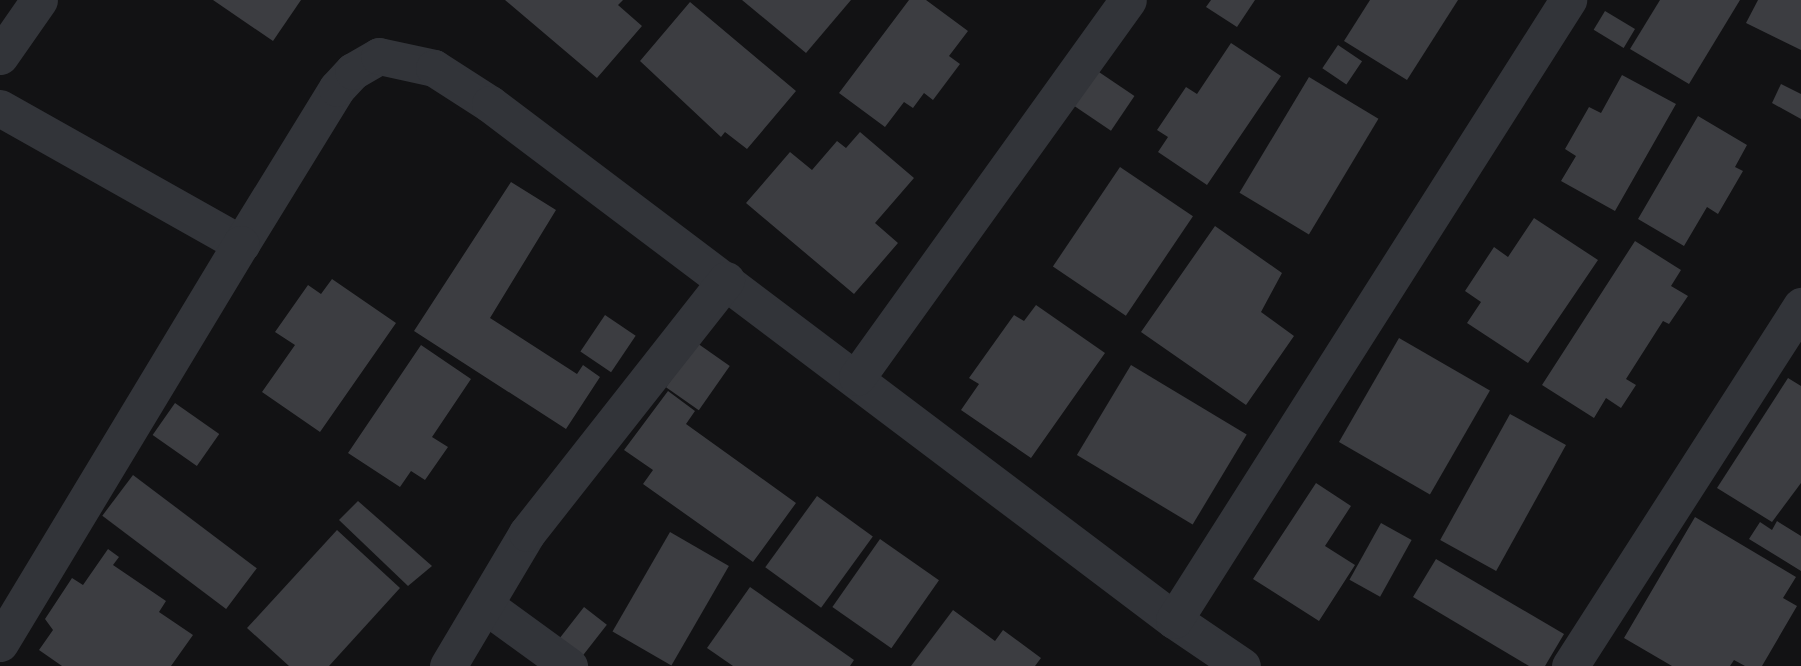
<!DOCTYPE html>
<html>
<head>
<meta charset="utf-8">
<style>
	body { margin:0 }
	#map { position:relative; width:1801px; height:666px; overflow:hidden; background:#121214; font-family:Helvetica,sans-serif }
	div>[style] { position:absolute }
	.building>* { inset:0; background:#3c3d41; transform-origin:0 0 }
	.street>* { height:37px; margin:-18.5px; padding:0 18.5px; transform-origin:18.5px; border-radius:18.5px; background:#323439 }
	span { translate:-50% -50%; white-space:nowrap; text-align:center; line-height:1.15; -webkit-text-stroke:7px #0d0d0f; paint-order:stroke }
</style>
</head>
<body>
<div id="map">
	<div class="building">
		<div style="clip-path:polygon(213px 0,301px 0,273px 41px)"></div>
		<div style="clip-path:polygon(505px 0,623px 0,618px 5px,642px 26px,597px 78px)"></div>
		<div style="clip-path:polygon(742px 0,851px 0,806px 53px)"></div>
		<div style="clip-path:polygon(909px 0,926px 0,968px 31px,949px 56px,960px 64px,933px 100px,924px 93px,913px 108px,904px 102px,885px 127px,839px 93px)"></div>
		<div style="clip-path:polygon(1211px 0,1255px 0,1237px 27px,1206px 7px)"></div>
		<div style="clip-path:polygon(1370px 0,1458px 0,1407px 80px,1344px 41px)"></div>
		<div style="clip-path:polygon(1660px 0,1740px 0,1689px 84px,1630px 49px)"></div>
		<div style="clip-path:polygon(1758px 0,1801px 0,1801px 50px,1746px 23px)"></div>
		<div style="clip-path:polygon(690px 2px,796px 91px,747px 149px,725px 132px,721px 137px,640px 61px)"></div>
		<div style="left:1605px;top:11px;width:35px;height:22px;rotate:31deg"></div>
		<div style="clip-path:polygon(1231px 43px,1281px 76px,1207px 185px,1158px 152px,1168px 137px,1157px 130px,1186px 87px,1197px 94px)"></div>
		<div style="left:1338px;top:45px;width:29px;height:28px;rotate:34deg"></div>
		<div style="left:1093px;top:68px;width:50px;height:42px;rotate:34deg"></div>
		<div style="clip-path:polygon(1622px 75px,1676px 104px,1615px 211px,1561px 181px,1576px 156px,1565px 149px,1589px 107px,1601px 113px)"></div>
		<div style="left:1309px;top:77px;width:81px;height:135px;rotate:31deg"></div>
		<div style="clip-path:polygon(1781px 84px,1801px 94px,1801px 119px,1772px 103px)"></div>
		<div style="clip-path:polygon(1698px 116px,1747px 145px,1735px 167px,1743px 171px,1718px 214px,1707px 207px,1684px 246px,1638px 219px)"></div>
		<div style="clip-path:polygon(860px 132px,914px 178px,875px 223px,898px 243px,854px 294px,746px 203px,790px 152px,812px 170px,837px 141px,846px 148px)"></div>
		<div style="left:1120px;top:167px;width:88px;height:120px;rotate:34deg"></div>
		<div style="clip-path:polygon(511px 182px,556px 210px,490px 318px,577px 374px,583px 365px,600px 377px,566px 429px,414px 331px)"></div>
		<div style="clip-path:polygon(1534px 218px,1598px 260px,1528px 363px,1467px 323px,1481px 302px,1465px 291px,1494px 247px,1508px 257px)"></div>
		<div style="clip-path:polygon(1215px 226px,1282px 273px,1261px 312px,1294px 336px,1246px 405px,1141px 332px)"></div>
		<div style="clip-path:polygon(1635px 241px,1681px 270px,1671px 286px,1688px 296px,1669px 324px,1663px 321px,1626px 379px,1636px 385px,1621px 408px,1606px 398px,1594px 418px,1542px 385px)"></div>
		<div style="clip-path:polygon(332px 279px,396px 323px,320px 432px,262px 392px,295px 345px,275px 332px,308px 285px,321px 294px)"></div>
		<div style="clip-path:polygon(1036px 305px,1105px 353px,1031px 458px,961px 410px,979px 384px,969px 378px,1014px 315px,1024px 321px)"></div>
		<div style="left:605px;top:315px;width:37px;height:44px;rotate:34deg"></div>
		<div style="left:1399px;top:338px;width:105px;height:120px;rotate:30deg"></div>
		<div style="left:697px;top:343px;width:40px;height:54px;rotate:35deg"></div>
		<div style="clip-path:polygon(421px 345px,471px 379px,432px 437px,448px 447px,425px 480px,411px 471px,400px 487px,348px 453px)"></div>
		<div style="left:1131px;top:365px;width:135px;height:105px;rotate:31deg"></div>
		<div style="clip-path:polygon(1788px 378px,1801px 386px,1801px 483px,1772px 522px,1717px 488px)"></div>
		<div style="clip-path:polygon(668px 391px,695px 411px,686px 424px,796px 503px,753px 562px,643px 484px,653px 470px,624px 450px)"></div>
		<div style="left:175px;top:403px;width:54px;height:39px;rotate:35deg"></div>
		<div style="left:1510px;top:414px;width:64px;height:144px;rotate:29deg"></div>
		<div style="left:133px;top:475px;width:155px;height:51px;rotate:37deg"></div>
		<div style="clip-path:polygon(1316px 483px,1351px 506px,1325px 546px,1355px 565px,1319px 621px,1253px 579px)"></div>
		<div style="left:817px;top:496px;width:69px;height:88px;rotate:36deg"></div>
		<div style="clip-path:polygon(358px 501px,432px 566px,408px 586px,339px 520px)"></div>
		<div style="clip-path:polygon(1695px 517px,1796px 577px,1783px 598px,1797px 606px,1762px 666px,1745px 666px,1734px 660px,1730px 666px,1672px 666px,1624px 638px)"></div>
		<div style="clip-path:polygon(1777px 521px,1801px 536px,1801px 571px,1749px 539px,1760px 522px,1772px 530px)"></div>
		<div style="left:1381px;top:523px;width:35px;height:65px;rotate:29deg"></div>
		<div style="clip-path:polygon(337px 530px,400px 588px,329px 666px,289px 666px,247px 628px)"></div>
		<div style="left:670px;top:532px;width:68px;height:115px;rotate:30deg"></div>
		<div style="left:880px;top:539px;width:72px;height:83px;rotate:35deg"></div>
		<div style="clip-path:polygon(108px 549px,119px 557px,113px 565px,166px 601px,159px 612px,193px 635px,171px 666px,62px 666px,39px 650px,53px 630px,45px 619px,72px 578px,83px 585px)"></div>
		<div style="clip-path:polygon(1436px 559px,1564px 634px,1545px 666px,1529px 666px,1413px 597px)"></div>
		<div style="clip-path:polygon(750px 587px,854px 660px,850px 666px,733px 666px,707px 648px)"></div>
		<div style="left:584px;top:607px;width:29px;height:39px;rotate:38deg"></div>
		<div style="clip-path:polygon(953px 610px,995px 641px,1003px 630px,1041px 658px,1035px 666px,911px 666px)"></div>
	</div>
	<div class="street">
		<div style="left:0;top:56px;width:68px;rotate:-55.1deg"></div>
		<div style="left:0;top:108px;width:277px;rotate:29.4deg"></div>
		<div style="left:241px;top:244px;width:183px;rotate:-58.4deg"></div>
		<div style="left:337px;top:88px;width:23px;rotate:-47deg"></div>
		<div style="left:353px;top:71px;width:30px;rotate:-30deg"></div>
		<div style="left:379px;top:56px;width:56px;rotate:12.3deg"></div>
		<div style="left:434px;top:68px;width:67px;rotate:32.7deg"></div>
		<div style="left:490px;top:104px;width:857px;rotate:37.03deg"></div>
		<div style="left:1174px;top:620px;width:82px;rotate:34.1deg"></div>
		<div style="left:857px;top:377px;width:464px;rotate:-54.3deg"></div>
		<div style="left:485px;top:605px;width:104px;rotate:36deg"></div>
		<div style="left:1174px;top:620px;width:735px;rotate:-57.56deg"></div>
		<div style="left:0;top:643px;width:466px;rotate:-58.9deg"></div>
		<div style="left:448px;top:666px;width:155px;rotate:-59.3deg"></div>
		<div style="left:527px;top:533px;width:322px;rotate:-51.8deg"></div>
		<div style="left:1570px;top:666px;width:428px;rotate:-57.3deg"></div>
	</div>
</div>
</body>
</html>
